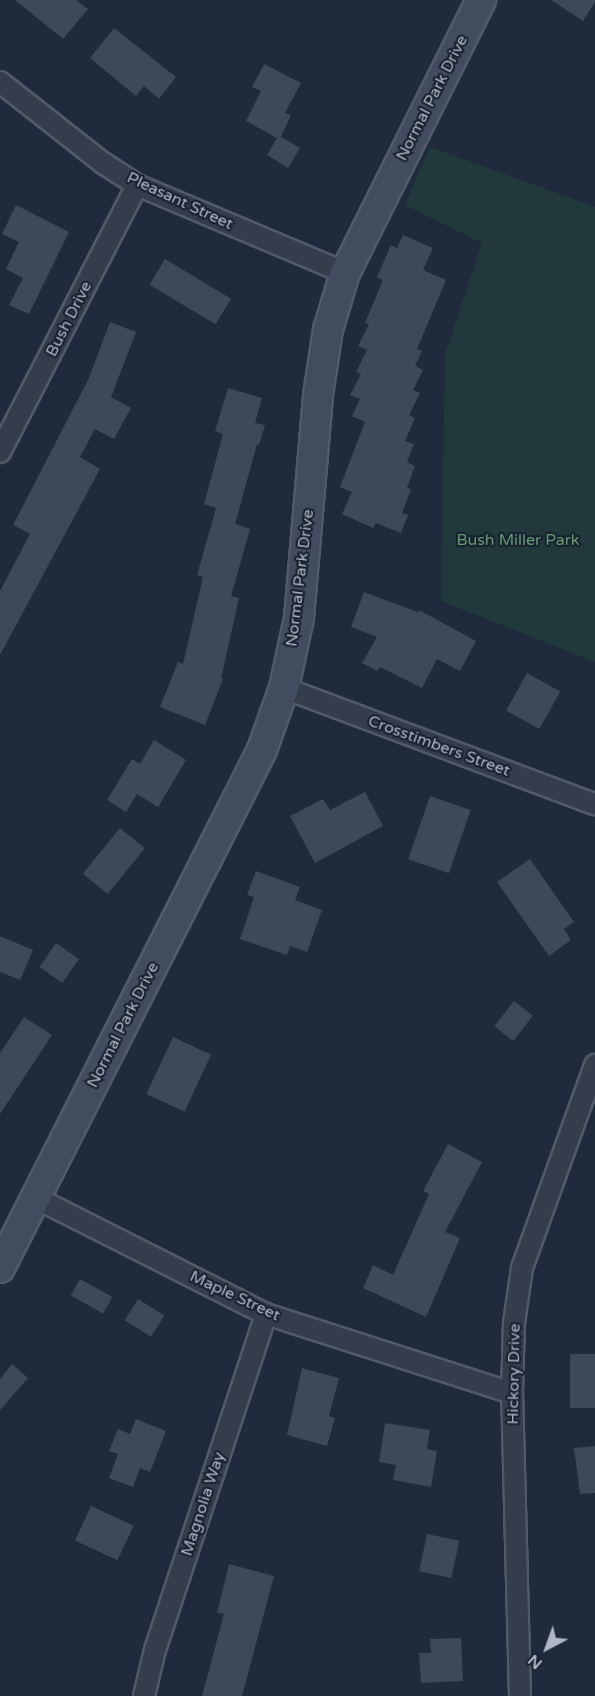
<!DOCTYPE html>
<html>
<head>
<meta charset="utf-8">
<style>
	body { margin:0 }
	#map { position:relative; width:595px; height:1696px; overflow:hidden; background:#1f2b3c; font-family:"Varela Round",sans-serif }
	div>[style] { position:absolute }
	.green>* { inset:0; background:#21393d }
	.building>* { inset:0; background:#3b495b; transform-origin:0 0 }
	.roads { filter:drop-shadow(2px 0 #515a69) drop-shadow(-2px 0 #515a69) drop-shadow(0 2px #515a69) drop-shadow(0 -2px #515a69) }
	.street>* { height:20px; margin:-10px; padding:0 10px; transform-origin:10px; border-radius:10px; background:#333d4c }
	.secondary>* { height:28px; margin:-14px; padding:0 14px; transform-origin:14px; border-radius:14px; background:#414c5f }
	span { translate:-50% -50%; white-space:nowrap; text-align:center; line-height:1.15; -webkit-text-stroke:4.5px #192230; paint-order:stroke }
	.street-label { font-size:16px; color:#aeb7c8 }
	.park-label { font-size:16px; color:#639b71 }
	.north { position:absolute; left:517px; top:1618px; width:60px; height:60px; -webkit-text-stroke:4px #192230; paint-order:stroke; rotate:221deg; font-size:16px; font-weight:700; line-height:24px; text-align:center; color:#aeb7c8 }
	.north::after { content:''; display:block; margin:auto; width:21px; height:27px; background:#aeb7c8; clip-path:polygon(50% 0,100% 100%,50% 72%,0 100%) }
</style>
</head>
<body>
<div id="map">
	<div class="green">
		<div style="clip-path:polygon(430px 147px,595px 207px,595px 662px,441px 601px,445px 355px,482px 243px,405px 205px)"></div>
	</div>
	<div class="building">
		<div style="clip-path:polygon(15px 0,76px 0,88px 9px,63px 39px)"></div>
		<div style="clip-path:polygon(551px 0,595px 0,595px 2px,583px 21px)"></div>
		<div style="clip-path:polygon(114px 28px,176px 77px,159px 99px,144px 86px,136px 96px,90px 58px)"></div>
		<div style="clip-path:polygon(264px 64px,301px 83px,285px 113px,291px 115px,281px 137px,300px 148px,288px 168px,267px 155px,277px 138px,246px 121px,261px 91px,252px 87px)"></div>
		<div style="clip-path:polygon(16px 205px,69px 232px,29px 314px,9px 305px,23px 278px,6px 269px,19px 242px,2px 234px)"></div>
		<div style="clip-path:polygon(403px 235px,433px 248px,423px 270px,446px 280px,417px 349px,422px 351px,415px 366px,423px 370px,413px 390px,420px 393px,409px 415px,415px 418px,405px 441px,414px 444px,407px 462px,415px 466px,407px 488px,411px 489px,402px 513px,408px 515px,401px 533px,376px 523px,373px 528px,342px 514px,352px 492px,340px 487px,365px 422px,352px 416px,360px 399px,350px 395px,361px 374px,356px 372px,367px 350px,358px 346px,369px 324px,365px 323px,383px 280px,377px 277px,391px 245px,397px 248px)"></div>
		<div style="left:165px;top:259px;width:77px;height:30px;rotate:31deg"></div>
		<div style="clip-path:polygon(110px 322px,136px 332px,111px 397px,131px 408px,114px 439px,95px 429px,80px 457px,100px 469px,0 655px,0 591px,30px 534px,13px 525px,89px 378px)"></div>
		<div style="clip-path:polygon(228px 388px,262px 398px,255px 423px,265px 425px,259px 445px,257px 444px,235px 524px,250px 529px,231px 596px,239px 598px,221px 679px,223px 679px,205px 725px,160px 707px,178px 662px,183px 664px,203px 577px,197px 575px,216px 508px,204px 504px,223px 434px,215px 431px)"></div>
		<div style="clip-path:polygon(364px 592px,418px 612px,419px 610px,476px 641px,460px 671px,437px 659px,422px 688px,380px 667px,377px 671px,362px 663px,377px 637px,351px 627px)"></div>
		<div style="left:527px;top:673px;width:38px;height:43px;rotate:29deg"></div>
		<div style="clip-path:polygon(154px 740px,186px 760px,158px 807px,137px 794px,126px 812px,107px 800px,132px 759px,140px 764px)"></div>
		<div style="clip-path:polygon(365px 792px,383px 826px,315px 863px,290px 816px,323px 799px,330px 810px)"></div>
		<div style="left:430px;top:796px;width:43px;height:67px;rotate:19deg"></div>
		<div style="left:120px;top:828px;width:32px;height:59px;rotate:39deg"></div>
		<div style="clip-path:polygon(530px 859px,574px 922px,564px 929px,571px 940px,549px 956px,497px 882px)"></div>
		<div style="clip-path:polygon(256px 871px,300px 887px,295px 900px,322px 910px,307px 952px,290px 946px,287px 955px,240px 939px,254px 897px,247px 895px)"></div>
		<div style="clip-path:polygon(0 936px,33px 950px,20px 980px,0 972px)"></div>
		<div style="left:56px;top:943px;width:28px;height:29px;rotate:35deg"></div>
		<div style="left:514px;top:1001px;width:24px;height:32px;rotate:38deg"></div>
		<div style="clip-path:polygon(24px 1017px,52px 1035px,0 1114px,0 1053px)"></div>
		<div style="left:173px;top:1037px;width:42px;height:63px;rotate:25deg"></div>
		<div style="clip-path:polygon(448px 1144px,482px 1162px,445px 1232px,460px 1238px,426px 1317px,363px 1288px,373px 1265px,393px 1275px,429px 1194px,423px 1191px)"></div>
		<div style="left:80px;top:1279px;width:37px;height:19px;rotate:29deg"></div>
		<div style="left:138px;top:1299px;width:31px;height:25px;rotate:32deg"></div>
		<div style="left:570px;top:1354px;width:25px;height:54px"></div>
		<div style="clip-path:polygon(12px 1364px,28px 1378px,0 1410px,0 1379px)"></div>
		<div style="clip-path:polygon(302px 1368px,339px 1378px,329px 1416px,335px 1418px,327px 1446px,287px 1435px)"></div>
		<div style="clip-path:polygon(136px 1419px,166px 1431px,150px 1472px,140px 1468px,133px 1487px,109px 1478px,118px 1454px,109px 1451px,118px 1429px,130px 1434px)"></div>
		<div style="clip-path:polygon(385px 1423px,430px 1430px,427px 1449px,437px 1451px,431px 1487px,393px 1480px,396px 1465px,379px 1462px)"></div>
		<div style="clip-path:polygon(595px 1446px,595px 1493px,580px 1494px,574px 1448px)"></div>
		<div style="left:91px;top:1506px;width:47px;height:38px;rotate:25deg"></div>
		<div style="left:427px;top:1534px;width:33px;height:38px;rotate:12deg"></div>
		<div style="clip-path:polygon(229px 1564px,274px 1576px,242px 1696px,202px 1696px,224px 1614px,217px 1613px)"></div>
		<div style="clip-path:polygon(461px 1638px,463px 1681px,421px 1683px,419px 1653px,431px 1653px,430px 1639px)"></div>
	</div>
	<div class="roads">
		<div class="street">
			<div style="left:0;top:82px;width:131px;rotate:38.2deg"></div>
			<div style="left:103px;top:163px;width:40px;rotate:32.9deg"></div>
			<div style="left:137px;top:185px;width:226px;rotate:22.9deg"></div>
			<div style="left:0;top:452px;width:300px;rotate:-62.8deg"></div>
			<div style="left:284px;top:688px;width:332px;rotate:20.5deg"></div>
			<div style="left:36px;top:1198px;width:258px;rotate:26.8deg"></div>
			<div style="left:266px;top:1314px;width:258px;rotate:17.8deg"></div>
			<div style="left:144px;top:1696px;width:47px;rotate:-76.6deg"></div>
			<div style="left:155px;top:1650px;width:354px;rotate:-71.7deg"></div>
			<div style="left:520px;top:1696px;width:303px;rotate:-91.5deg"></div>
			<div style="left:512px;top:1393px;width:70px;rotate:-88.4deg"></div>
			<div style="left:514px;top:1323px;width:56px;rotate:-81.7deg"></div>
			<div style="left:522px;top:1268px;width:216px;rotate:-70.2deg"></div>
		</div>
		<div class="secondary">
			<div style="left:0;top:1268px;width:580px;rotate:-63.17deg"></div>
			<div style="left:262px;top:750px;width:66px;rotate:-70.5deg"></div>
			<div style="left:284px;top:688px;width:72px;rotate:-77.9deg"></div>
			<div style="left:299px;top:618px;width:224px;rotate:-85.1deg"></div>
			<div style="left:318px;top:395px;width:66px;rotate:-81.3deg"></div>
			<div style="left:328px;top:330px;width:59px;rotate:-73.4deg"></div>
			<div style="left:345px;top:273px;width:305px;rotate:-63.5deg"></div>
		</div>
	</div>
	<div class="street-label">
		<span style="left:432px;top:98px;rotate:-63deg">Normal Park Drive</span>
		<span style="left:180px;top:201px;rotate:25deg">Pleasant Street</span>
		<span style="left:69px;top:319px;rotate:-63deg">Bush Drive</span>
		<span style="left:300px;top:578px;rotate:-83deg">Normal Park Drive</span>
		<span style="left:439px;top:746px;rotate:20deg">Crosstimbers Street</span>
		<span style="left:123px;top:1025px;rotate:-63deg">Normal Park Drive</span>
		<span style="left:235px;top:1296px;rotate:25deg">Maple Street</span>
		<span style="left:514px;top:1374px;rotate:-89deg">Hickory Drive</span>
		<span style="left:203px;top:1504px;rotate:-72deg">Magnolia Way</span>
	</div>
	<div class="park-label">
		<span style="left:518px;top:540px">Bush Miller Park</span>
	</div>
	<div class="north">N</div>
</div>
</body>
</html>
